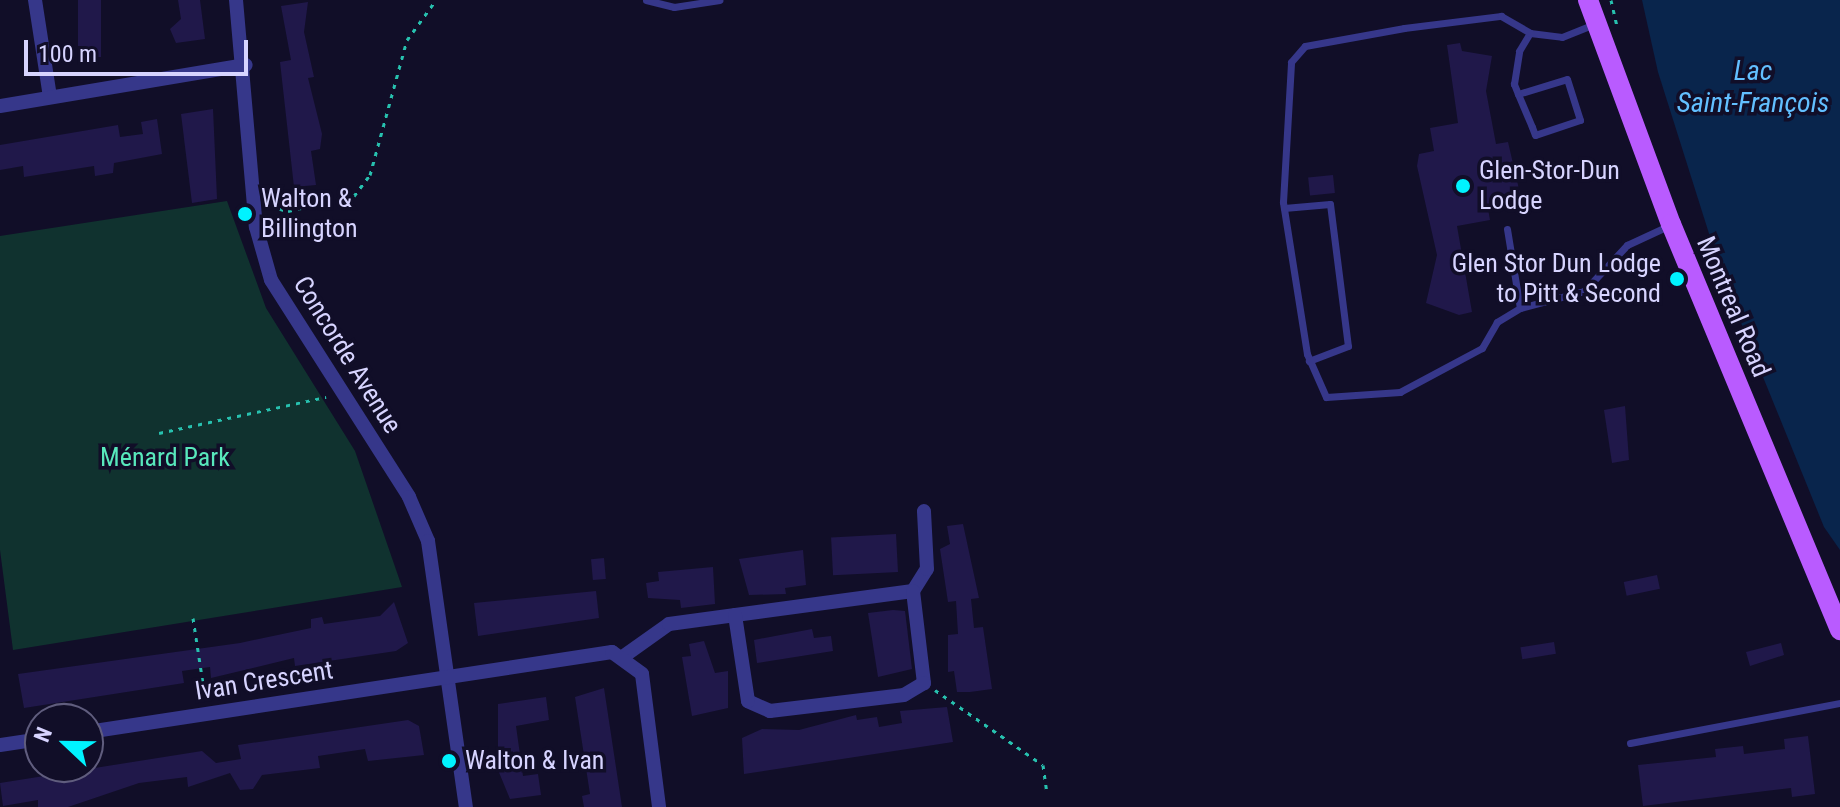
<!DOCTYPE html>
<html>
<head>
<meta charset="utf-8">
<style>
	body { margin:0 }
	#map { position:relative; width:1840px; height:807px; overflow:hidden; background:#110e28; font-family:"Roboto Condensed",sans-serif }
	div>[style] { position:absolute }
	.green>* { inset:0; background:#10322f }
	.water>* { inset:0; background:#09254c }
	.building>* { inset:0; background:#20184a; transform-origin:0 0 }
	.path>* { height:3px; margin-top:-1.5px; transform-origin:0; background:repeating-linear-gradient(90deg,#27c1af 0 4px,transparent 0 10px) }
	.service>* { height:7px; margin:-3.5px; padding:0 3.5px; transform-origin:3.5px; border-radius:3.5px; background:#36378a }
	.minor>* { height:14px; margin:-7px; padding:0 7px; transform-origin:7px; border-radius:7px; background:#36378a }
	.primary>* { height:20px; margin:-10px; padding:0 10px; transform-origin:10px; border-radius:10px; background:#b95bff }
	.dots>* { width:22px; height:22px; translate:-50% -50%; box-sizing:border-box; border:4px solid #110e28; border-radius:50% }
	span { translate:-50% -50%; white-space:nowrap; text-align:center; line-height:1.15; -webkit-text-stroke:7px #110e28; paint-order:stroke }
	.poi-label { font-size:26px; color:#d7d4ff }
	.left { translate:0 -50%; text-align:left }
	.right { translate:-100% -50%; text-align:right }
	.street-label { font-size:26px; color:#d7d4ff }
	.park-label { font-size:26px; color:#58e8bc }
	.water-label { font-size:28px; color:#62bfff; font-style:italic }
	.north { position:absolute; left:24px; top:703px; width:80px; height:80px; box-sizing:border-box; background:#110e28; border:2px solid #605d7e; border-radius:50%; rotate:292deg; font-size:22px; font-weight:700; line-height:32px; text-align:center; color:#d7d4ff }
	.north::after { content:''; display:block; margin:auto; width:28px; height:36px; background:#00f3ff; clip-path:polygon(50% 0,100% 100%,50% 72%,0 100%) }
	.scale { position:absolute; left:24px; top:40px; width:224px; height:36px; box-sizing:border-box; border:4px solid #d7d4ff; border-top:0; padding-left:10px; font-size:24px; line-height:28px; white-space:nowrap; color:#d7d4ff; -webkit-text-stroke:6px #110e28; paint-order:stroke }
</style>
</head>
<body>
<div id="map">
	<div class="green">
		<div style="clip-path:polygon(227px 201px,266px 308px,355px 451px,402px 587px,13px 650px,0 550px,0 236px)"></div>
	</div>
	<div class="water">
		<div style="clip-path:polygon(1642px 0,1840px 0,1840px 550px,1824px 527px,1724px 281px,1658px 72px)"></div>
	</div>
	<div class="building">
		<div style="left:78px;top:0;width:23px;height:57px"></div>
		<div style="clip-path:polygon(178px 0,200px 0,205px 39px,176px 43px,170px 29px,181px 19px)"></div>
		<div style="clip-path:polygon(308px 2px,304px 32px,314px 77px,308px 78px,322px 134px,320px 149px,311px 151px,316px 185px,294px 187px,280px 62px,291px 60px,281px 6px)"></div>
		<div style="clip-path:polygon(1460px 43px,1462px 51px,1492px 56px,1486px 91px,1496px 144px,1508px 142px,1522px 202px,1488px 209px,1490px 220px,1457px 226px,1472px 312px,1459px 315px,1426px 303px,1437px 255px,1417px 166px,1419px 154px,1434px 151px,1430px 128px,1458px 123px,1447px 45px)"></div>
		<div style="clip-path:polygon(213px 109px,217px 199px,192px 203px,181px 114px)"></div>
		<div style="clip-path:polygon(157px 119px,162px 154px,114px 163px,113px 173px,95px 176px,94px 166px,24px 177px,23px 166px,0 170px,0 145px,118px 125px,120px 137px,143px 134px,141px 122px)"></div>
		<div style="left:1333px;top:175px;width:18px;height:25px;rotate:84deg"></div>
		<div style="clip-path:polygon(1625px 406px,1629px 460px,1612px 463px,1604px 410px)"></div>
		<div style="clip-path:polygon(963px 524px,979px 598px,971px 599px,974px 628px,983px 627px,992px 689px,970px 692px,957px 692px,954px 671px,948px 672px,948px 635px,958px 634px,956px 601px,948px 602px,940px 549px,950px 544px,947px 526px)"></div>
		<div style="left:896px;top:534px;width:38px;height:65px;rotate:87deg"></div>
		<div style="clip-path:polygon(803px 550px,806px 585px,785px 588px,786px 594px,749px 595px,739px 559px)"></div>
		<div style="left:604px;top:558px;width:21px;height:13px;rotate:85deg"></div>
		<div style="clip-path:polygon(713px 567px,715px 604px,681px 608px,680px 600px,648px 598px,646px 583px,659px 581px,658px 572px)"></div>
		<div style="left:1657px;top:575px;width:14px;height:34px;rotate:78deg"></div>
		<div style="clip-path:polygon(596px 591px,599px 618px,478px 636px,474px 603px)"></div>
		<div style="clip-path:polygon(394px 602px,408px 643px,396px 651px,295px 666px,294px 658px,211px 678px,210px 667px,182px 671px,184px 683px,24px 708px,18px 674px,240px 643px,311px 628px,311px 619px,322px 617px,324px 624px,380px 616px)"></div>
		<div style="clip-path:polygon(893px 610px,905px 611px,912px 669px,878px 677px,868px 613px)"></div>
		<div style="clip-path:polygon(812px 629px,814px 638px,831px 636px,833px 651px,757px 663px,754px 640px)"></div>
		<div style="clip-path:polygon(704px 641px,715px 673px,728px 671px,728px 708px,692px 716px,682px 657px,691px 656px,689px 644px)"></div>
		<div style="left:1554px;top:642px;width:12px;height:34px;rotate:81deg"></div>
		<div style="clip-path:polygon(1781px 643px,1784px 655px,1750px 666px,1746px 652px)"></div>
		<div style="clip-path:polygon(604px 688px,622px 807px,584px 807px,582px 796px,590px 794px,575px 697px)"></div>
		<div style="clip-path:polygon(546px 697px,549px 720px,516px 726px,523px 776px,538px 774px,541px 795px,510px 799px,498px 770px,498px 704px)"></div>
		<div style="clip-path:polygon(947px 707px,953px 742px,744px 774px,742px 738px,762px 729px,799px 730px,856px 715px,857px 720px,877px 717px,879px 727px,902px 723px,900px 711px)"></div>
		<div style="clip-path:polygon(408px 720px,419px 726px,424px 755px,368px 761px,365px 749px,318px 756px,320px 768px,262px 775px,253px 789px,240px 790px,230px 773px,188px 787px,187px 777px,139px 783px,68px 807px,38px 807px,38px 800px,3px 806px,0 783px,202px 751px,216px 763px,241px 759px,238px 745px)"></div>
		<div style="clip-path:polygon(1808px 736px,1815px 794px,1792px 797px,1791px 788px,1643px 806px,1638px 765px,1716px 757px,1715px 749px,1743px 746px,1744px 754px,1785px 749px,1784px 739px)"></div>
	</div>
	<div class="path">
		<div style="left:1611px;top:0;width:26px;rotate:77deg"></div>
		<div style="left:270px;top:206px;width:19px;rotate:16deg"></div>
		<div style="left:288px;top:211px;width:68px;rotate:-12.8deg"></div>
		<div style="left:354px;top:196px;width:26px;rotate:-53deg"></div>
		<div style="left:370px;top:175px;width:140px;rotate:-74.7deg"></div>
		<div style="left:407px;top:40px;width:49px;rotate:-54.1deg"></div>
		<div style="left:159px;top:433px;width:171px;rotate:-12.2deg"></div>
		<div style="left:193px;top:618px;width:79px;rotate:81.3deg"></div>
		<div style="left:935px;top:690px;width:131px;rotate:34.8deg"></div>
		<div style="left:1043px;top:765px;width:29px;rotate:82deg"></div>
	</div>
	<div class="service">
		<div style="left:646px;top:0;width:29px;rotate:14deg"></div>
		<div style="left:674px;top:7px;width:46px;rotate:-8.8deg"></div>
		<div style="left:1518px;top:94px;width:51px;rotate:-17deg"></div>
		<div style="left:1567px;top:79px;width:43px;rotate:72.4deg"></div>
		<div style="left:1580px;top:120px;width:47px;rotate:161.6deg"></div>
		<div style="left:1535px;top:135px;width:9px;rotate:-111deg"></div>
		<div style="left:1532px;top:127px;width:36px;rotate:-113deg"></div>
		<div style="left:1518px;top:94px;width:11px;rotate:-112deg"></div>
		<div style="left:1514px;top:84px;width:33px;rotate:-81deg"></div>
		<div style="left:1519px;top:51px;width:21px;rotate:-59deg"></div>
		<div style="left:1530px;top:33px;width:32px;rotate:7deg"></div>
		<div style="left:1562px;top:37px;width:35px;rotate:-22deg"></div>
		<div style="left:1284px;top:208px;width:46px;rotate:-5deg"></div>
		<div style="left:1330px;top:204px;width:143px;rotate:82.8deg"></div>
		<div style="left:1348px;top:346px;width:42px;rotate:159deg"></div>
		<div style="left:1507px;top:229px;width:80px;rotate:80.7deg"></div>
		<div style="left:1520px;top:308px;width:27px;rotate:149deg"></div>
		<div style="left:1497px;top:322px;width:30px;rotate:120deg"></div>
		<div style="left:1482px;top:348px;width:93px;rotate:151.8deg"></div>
		<div style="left:1400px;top:392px;width:74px;rotate:176.1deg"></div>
		<div style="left:1326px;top:397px;width:47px;rotate:-113.8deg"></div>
		<div style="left:1307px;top:354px;width:154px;rotate:-99deg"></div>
		<div style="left:1283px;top:202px;width:140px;rotate:-86.7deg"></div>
		<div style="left:1291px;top:62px;width:21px;rotate:-49deg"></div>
		<div style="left:1305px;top:46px;width:101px;rotate:-10.3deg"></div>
		<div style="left:1404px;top:28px;width:98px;rotate:-7.1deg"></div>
		<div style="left:1501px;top:16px;width:34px;rotate:30deg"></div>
		<div style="left:1520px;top:308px;width:66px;rotate:-14.9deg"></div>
		<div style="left:1584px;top:291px;width:63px;rotate:-46.9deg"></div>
		<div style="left:1627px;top:245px;width:47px;rotate:-24.9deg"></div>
		<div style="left:1630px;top:743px;width:214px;rotate:-10.8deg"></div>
	</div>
	<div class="minor">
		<div style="left:35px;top:0;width:98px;rotate:81.2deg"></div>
		<div style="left:236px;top:0;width:228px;rotate:85deg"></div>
		<div style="left:256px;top:227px;width:55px;rotate:74.2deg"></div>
		<div style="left:271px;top:280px;width:257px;rotate:57.5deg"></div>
		<div style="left:409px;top:497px;width:48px;rotate:66.6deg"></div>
		<div style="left:428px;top:541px;width:269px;rotate:81.9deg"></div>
		<div style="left:0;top:106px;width:249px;rotate:-9.5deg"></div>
		<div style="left:913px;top:591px;width:26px;rotate:-58deg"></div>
		<div style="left:927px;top:569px;width:58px;rotate:-93deg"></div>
		<div style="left:624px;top:656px;width:55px;rotate:-35.4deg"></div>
		<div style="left:669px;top:624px;width:246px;rotate:-7.7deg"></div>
		<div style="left:913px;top:591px;width:93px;rotate:83.2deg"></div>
		<div style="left:924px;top:683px;width:23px;rotate:149deg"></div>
		<div style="left:904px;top:695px;width:135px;rotate:173.2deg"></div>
		<div style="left:770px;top:711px;width:24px;rotate:-156deg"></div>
		<div style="left:748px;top:701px;width:87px;rotate:-98.6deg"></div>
		<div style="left:88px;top:732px;width:530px;rotate:-8.68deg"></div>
		<div style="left:612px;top:652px;width:37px;rotate:36deg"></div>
		<div style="left:642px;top:674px;width:134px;rotate:82.7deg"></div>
		<div style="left:0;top:745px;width:40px;rotate:-8.5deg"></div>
	</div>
	<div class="primary">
		<div style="left:1588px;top:0;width:239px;rotate:69.7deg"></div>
		<div style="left:1671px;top:224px;width:440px;rotate:67.4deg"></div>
	</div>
	<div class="dots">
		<div style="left:1463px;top:186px;background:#00f3ff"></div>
		<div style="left:245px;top:214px;background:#00f3ff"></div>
		<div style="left:1677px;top:279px;background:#00f3ff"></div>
		<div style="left:449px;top:761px;background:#00f3ff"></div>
	</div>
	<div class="poi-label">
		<span class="left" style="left:1479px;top:186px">Glen-Stor-Dun<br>Lodge</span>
		<span class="left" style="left:261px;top:214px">Walton &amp;<br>Billington</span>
		<span class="right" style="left:1661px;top:279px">Glen Stor Dun Lodge<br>to Pitt &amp; Second</span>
		<span class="left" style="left:465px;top:761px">Walton &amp; Ivan</span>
	</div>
	<div class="street-label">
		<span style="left:1733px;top:307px;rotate:67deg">Montreal Road</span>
		<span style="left:347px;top:355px;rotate:58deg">Concorde Avenue</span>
		<span style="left:264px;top:681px;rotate:-9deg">Ivan Crescent</span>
	</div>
	<div class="park-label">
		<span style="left:165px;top:458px">Ménard Park</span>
	</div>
	<div class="water-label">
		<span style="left:1753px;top:87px">Lac<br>Saint-François</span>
	</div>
	<div class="north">N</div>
	<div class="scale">100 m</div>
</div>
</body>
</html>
